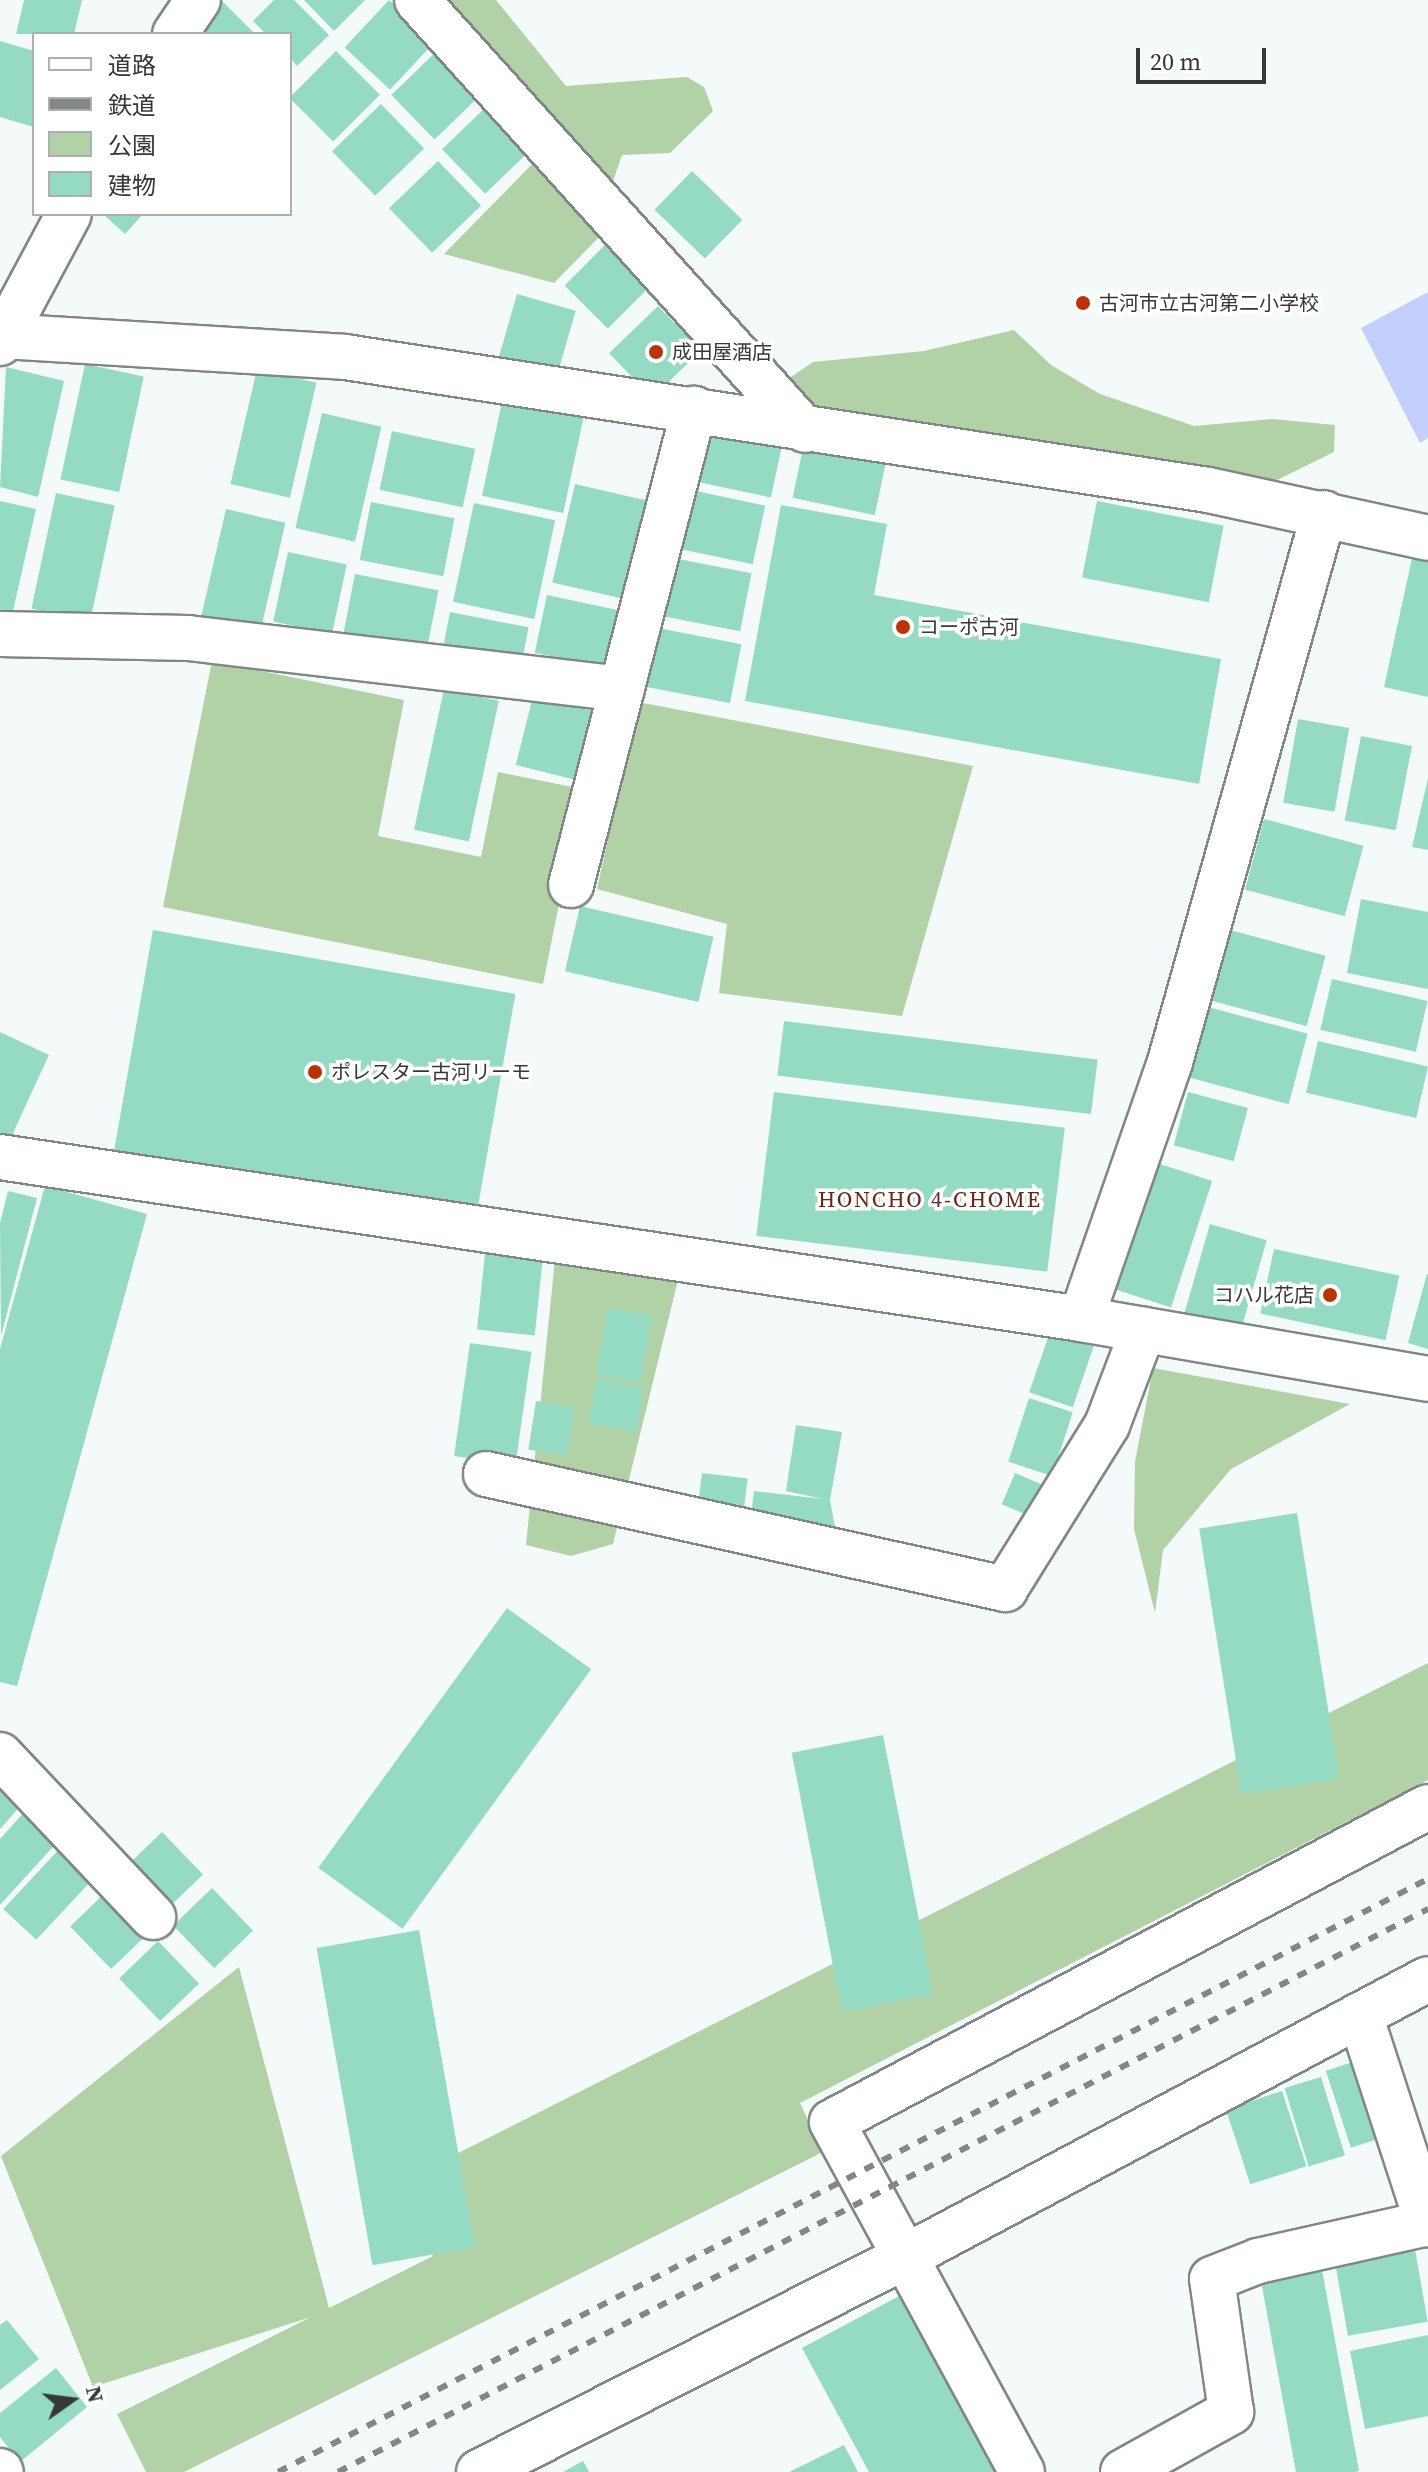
<!DOCTYPE html>
<html>
<head>
<meta charset="utf-8">
<style>
	body { margin:0 }
	#map { position:relative; width:1428px; height:2472px; overflow:hidden; background:#f4fafa; font-family:"Source Serif 4","Noto Sans JP",serif }
	div>[style] { position:absolute }
	.green>* { inset:0; background:#b1d1a6 }
	.water>* { inset:0; background:#c3cffb }
	.building>* { inset:0; background:#95dbc4; transform-origin:0 0 }
	.roads { filter:drop-shadow(2px 0 #818687) drop-shadow(-2px 0 #818687) drop-shadow(0 2px #818687) drop-shadow(0 -2px #818687) }
	.minor>* { height:44px; margin:-22px; padding:0 22px; transform-origin:22px; border-radius:22px; background:#fff }
	.rail>* { height:6px; margin-top:-3px; transform-origin:0; background:repeating-linear-gradient(90deg,#838788 0 10px,transparent 0 20px) }
	.dots>* { width:22px; height:22px; translate:-50% -50%; box-sizing:border-box; border:4px solid #fff; border-radius:50% }
	span { translate:-50% -50%; white-space:nowrap; text-align:center; line-height:1.15; -webkit-text-stroke:7px #fff; paint-order:stroke }
	.poi-label { font-size:20px; color:#353738 }
	.left { translate:0 -50%; text-align:left }
	.right { translate:-100% -50%; text-align:right }
	.neighbourhood-label { font-size:22px; color:#692615; letter-spacing:2px }
	.legend { position:absolute; left:32px; top:32px; width:260px; height:184px; box-sizing:border-box; background:#fff; border:2px solid #aeafaf; margin:0; padding:10px 14px; list-style:none; font-size:24px; color:#353738 }
	.legend li { display:flex; align-items:center; gap:16px; height:40px }
	.legend b { width:40px; border:2px solid #aeafaf }
	.north { position:absolute; left:32px; top:2360px; width:80px; height:80px; -webkit-text-stroke:6px #fff; paint-order:stroke; rotate:76deg; font-size:22px; font-weight:700; line-height:32px; text-align:center; color:#353738 }
	.north::after { content:''; display:block; margin:auto; width:28px; height:36px; background:#353738; clip-path:polygon(50% 0,100% 100%,50% 72%,0 100%) }
	.scale { position:absolute; left:1136px; top:48px; width:130px; height:36px; box-sizing:border-box; border:4px solid #353738; border-top:0; padding-left:10px; font-size:24px; line-height:28px; white-space:nowrap; color:#353738; -webkit-text-stroke:6px #fff; paint-order:stroke }
</style>
</head>
<body>
<div id="map">
	<div class="green">
		<div style="clip-path:polygon(441px 0,496px 0,566px 86px,687px 77px,704px 87px,713px 111px,670px 153px,622px 155px,610px 190px)"></div>
		<div style="clip-path:polygon(540px 156px,606px 230px,554px 283px,444px 254px)"></div>
		<div style="clip-path:polygon(1014px 330px,1051px 365px,1100px 394px,1194px 426px,1272px 419px,1335px 425px,1334px 452px,1273px 482px,1233px 478px,805px 407px,785px 381px,813px 362px,924px 351px)"></div>
		<div style="clip-path:polygon(212px 661px,404px 700px,378px 836px,481px 857px,498px 772px,582px 789px,543px 984px,163px 907px)"></div>
		<div style="clip-path:polygon(638px 702px,973px 766px,902px 1016px,719px 993px,727px 924px,597px 889px)"></div>
		<div style="clip-path:polygon(555px 1259px,679px 1276px,613px 1544px,571px 1556px,526px 1545px)"></div>
		<div style="clip-path:polygon(1153px 1368px,1350px 1404px,1231px 1469px,1163px 1550px,1155px 1613px,1134px 1529px,1135px 1462px)"></div>
		<div style="clip-path:polygon(1428px 1663px,1428px 1780px,800px 2103px,823px 2152px,184px 2472px,146px 2472px,117px 2414px,311px 2317px,93px 2387px,1px 2156px,239px 1967px,329px 2308px,433px 2256px,399px 2183px)"></div>
	</div>
	<div class="water">
		<div style="clip-path:polygon(1428px 292px,1428px 438px,1420px 443px,1361px 328px)"></div>
	</div>
	<div class="building">
		<div style="clip-path:polygon(24px 0,82px 0,74px 34px,16px 34px)"></div>
		<div style="clip-path:polygon(221px 0,255px 34px,187px 34px)"></div>
		<div style="clip-path:polygon(274px 0,294px 0,329px 35px,297px 66px,290px 58px,290px 34px,266px 34px,253px 21px)"></div>
		<div style="clip-path:polygon(304px 0,365px 0,334px 31px)"></div>
		<div style="left:389px;top:0;width:62px;height:65px;rotate:43deg"></div>
		<div style="clip-path:polygon(0 41px,34px 51px,34px 127px,0 117px)"></div>
		<div style="left:441px;top:47px;width:62px;height:69px;rotate:46deg"></div>
		<div style="left:336px;top:51px;width:62px;height:66px;rotate:45deg"></div>
		<div style="left:491px;top:102px;width:62px;height:68px;rotate:46deg"></div>
		<div style="left:381px;top:104px;width:62px;height:68px;rotate:46deg"></div>
		<div style="left:438px;top:161px;width:62px;height:68px;rotate:46deg"></div>
		<div style="left:692px;top:171px;width:70px;height:54px;rotate:44deg"></div>
		<div style="clip-path:polygon(103px 214px,143px 214px,125px 234px)"></div>
		<div style="left:612px;top:238px;width:61px;height:67px;rotate:45deg"></div>
		<div style="left:517px;top:294px;width:61px;height:67px;rotate:16deg"></div>
		<div style="left:658px;top:306px;width:62px;height:68px;rotate:46deg"></div>
		<div style="left:85px;top:364px;width:60px;height:118px;rotate:12deg"></div>
		<div style="clip-path:polygon(6px 367px,64px 381px,38px 497px,0 487px)"></div>
		<div style="left:257px;top:369px;width:61px;height:118px;rotate:13deg"></div>
		<div style="left:503px;top:397px;width:83px;height:101px;rotate:12deg"></div>
		<div style="left:322px;top:413px;width:61px;height:118px;rotate:13deg"></div>
		<div style="left:700px;top:422px;width:85px;height:59px;rotate:12deg"></div>
		<div style="left:392px;top:431px;width:85px;height:60px;rotate:12deg"></div>
		<div style="left:805px;top:439px;width:84px;height:60px;rotate:12deg"></div>
		<div style="left:575px;top:484px;width:83px;height:101px;rotate:13deg"></div>
		<div style="left:682px;top:488px;width:85px;height:60px;rotate:12deg"></div>
		<div style="left:56px;top:493px;width:60px;height:118px;rotate:12deg"></div>
		<div style="clip-path:polygon(0 501px,36px 509px,10px 624px,0 622px)"></div>
		<div style="left:1097px;top:501px;width:129px;height:78px;rotate:11deg"></div>
		<div style="left:371px;top:502px;width:85px;height:59px;rotate:11deg"></div>
		<div style="left:474px;top:503px;width:83px;height:101px;rotate:12deg"></div>
		<div style="clip-path:polygon(781px 505px,887px 524px,874px 595px,1221px 659px,1199px 784px,745px 701px)"></div>
		<div style="left:226px;top:509px;width:61px;height:119px;rotate:13deg"></div>
		<div style="clip-path:polygon(1414px 549px,1428px 553px,1428px 697px,1384px 687px)"></div>
		<div style="left:288px;top:552px;width:60px;height:71px;rotate:12deg"></div>
		<div style="left:668px;top:557px;width:85px;height:59px;rotate:11deg"></div>
		<div style="left:355px;top:574px;width:85px;height:60px;rotate:11deg"></div>
		<div style="left:547px;top:595px;width:85px;height:59px;rotate:12deg"></div>
		<div style="left:450px;top:612px;width:80px;height:42px;rotate:11deg"></div>
		<div style="left:658px;top:628px;width:85px;height:60px;rotate:11deg"></div>
		<div style="left:444px;top:689px;width:56px;height:144px;rotate:12deg"></div>
		<div style="left:533px;top:696px;width:60px;height:71px;rotate:14deg"></div>
		<div style="left:1298px;top:719px;width:52px;height:85px;rotate:10deg"></div>
		<div style="left:1361px;top:736px;width:52px;height:86px;rotate:11deg"></div>
		<div style="clip-path:polygon(1428px 778px,1428px 850px,1412px 847px)"></div>
		<div style="left:1264px;top:819px;width:103px;height:73px;rotate:15deg"></div>
		<div style="clip-path:polygon(1361px 899px,1428px 912px,1428px 989px,1347px 973px)"></div>
		<div style="left:580px;top:906px;width:137px;height:67px;rotate:13deg"></div>
		<div style="left:1226px;top:929px;width:103px;height:73px;rotate:15deg"></div>
		<div style="left:153px;top:930px;width:368px;height:224px;rotate:10deg"></div>
		<div style="left:1332px;top:979px;width:98px;height:52px;rotate:13deg"></div>
		<div style="left:1208px;top:1007px;width:103px;height:73px;rotate:15deg"></div>
		<div style="left:784px;top:1021px;width:316px;height:55px;rotate:7deg"></div>
		<div style="clip-path:polygon(0 1032px,49px 1055px,6px 1148px,0 1144px)"></div>
		<div style="left:1318px;top:1041px;width:113px;height:53px;rotate:13deg"></div>
		<div style="left:774px;top:1092px;width:293px;height:145px;rotate:7deg"></div>
		<div style="left:1188px;top:1092px;width:62px;height:55px;rotate:15deg"></div>
		<div style="left:1157px;top:1163px;width:58px;height:133px;rotate:18deg"></div>
		<div style="clip-path:polygon(45px 1186px,147px 1214px,17px 1686px,0 1682px,0 1349px)"></div>
		<div style="clip-path:polygon(8px 1191px,37px 1198px,1px 1336px,0 1223px)"></div>
		<div style="left:1210px;top:1224px;width:59px;height:96px;rotate:16deg"></div>
		<div style="left:486px;top:1244px;width:58px;height:86px;rotate:6deg"></div>
		<div style="left:1274px;top:1249px;width:128px;height:66px;rotate:12deg"></div>
		<div style="clip-path:polygon(1427px 1274px,1428px 1274px,1428px 1349px,1408px 1343px)"></div>
		<div style="left:608px;top:1308px;width:45px;height:68px;rotate:10deg"></div>
		<div style="left:1051px;top:1329px;width:46px;height:67px;rotate:19deg"></div>
		<div style="left:470px;top:1343px;width:62px;height:114px;rotate:8deg"></div>
		<div style="left:597px;top:1379px;width:48px;height:45px;rotate:11deg"></div>
		<div style="left:1029px;top:1398px;width:46px;height:67px;rotate:18deg"></div>
		<div style="left:536px;top:1401px;width:39px;height:49px;rotate:9deg"></div>
		<div style="clip-path:polygon(796px 1425px,842px 1432px,830px 1500px,836px 1533px,750px 1523px,754px 1491px,823px 1499px,786px 1491px)"></div>
		<div style="left:702px;top:1473px;width:46px;height:43px;rotate:7deg"></div>
		<div style="left:1015px;top:1473px;width:34px;height:34px;rotate:23deg"></div>
		<div style="left:1297px;top:1513px;width:269px;height:99px;rotate:81deg"></div>
		<div style="left:507px;top:1608px;width:104px;height:321px;rotate:36deg"></div>
		<div style="left:883px;top:1735px;width:264px;height:93px;rotate:79deg"></div>
		<div style="clip-path:polygon(0 1782px,23px 1803px,0 1829px)"></div>
		<div style="clip-path:polygon(27px 1809px,60px 1839px,0 1905px,0 1839px)"></div>
		<div style="left:162px;top:1832px;width:59px;height:54px;rotate:46deg"></div>
		<div style="left:64px;top:1844px;width:45px;height:89px;rotate:43deg"></div>
		<div style="left:212px;top:1888px;width:59px;height:54px;rotate:46deg"></div>
		<div style="left:109px;top:1889px;width:59px;height:54px;rotate:46deg"></div>
		<div style="left:419px;top:1930px;width:322px;height:104px;rotate:80deg"></div>
		<div style="left:158px;top:1941px;width:59px;height:54px;rotate:46deg"></div>
		<div style="left:1362px;top:2059px;width:81px;height:38px;rotate:72deg"></div>
		<div style="left:1321px;top:2077px;width:82px;height:38px;rotate:73deg"></div>
		<div style="left:1282px;top:2091px;width:79px;height:59px;rotate:72deg"></div>
		<div style="left:1414px;top:2244px;width:79px;height:81px;rotate:80deg"></div>
		<div style="clip-path:polygon(1320px 2259px,1359px 2471px,1354px 2472px,1296px 2472px,1259px 2270px)"></div>
		<div style="clip-path:polygon(901px 2295px,996px 2472px,869px 2472px,802px 2348px)"></div>
		<div style="clip-path:polygon(7px 2320px,39px 2359px,0 2390px,0 2325px)"></div>
		<div style="clip-path:polygon(1428px 2335px,1428px 2416px,1365px 2429px,1350px 2351px)"></div>
		<div style="clip-path:polygon(56px 2368px,87px 2407px,20px 2462px,0 2437px,0 2413px)"></div>
		<div style="clip-path:polygon(844px 2445px,858px 2472px,789px 2472px)"></div>
		<div style="clip-path:polygon(583px 2461px,589px 2472px,563px 2472px)"></div>
	</div>
	<div class="roads">
		<div class="minor">
			<div style="left:417px;top:0;width:579px;rotate:47.94deg"></div>
			<div style="left:175px;top:34px;width:41px;rotate:-55.9deg"></div>
			<div style="left:3px;top:336px;width:343px;rotate:3.5deg"></div>
			<div style="left:345px;top:357px;width:873px;rotate:8.76deg"></div>
			<div style="left:1208px;top:490px;width:225px;rotate:12.3deg"></div>
			<div style="left:0;top:343px;width:146px;rotate:-61.9deg"></div>
			<div style="left:0;top:634px;width:188px;rotate:1.2deg"></div>
			<div style="left:188px;top:638px;width:437px;rotate:6.7deg"></div>
			<div style="left:571px;top:885px;width:492px;rotate:-75.5deg"></div>
			<div style="left:0;top:1157px;width:1093px;rotate:8.52deg"></div>
			<div style="left:1081px;top:1319px;width:352px;rotate:9.8deg"></div>
			<div style="left:1081px;top:1319px;width:272px;rotate:-70.9deg"></div>
			<div style="left:1170px;top:1062px;width:570px;rotate:-74.33deg"></div>
			<div style="left:486px;top:1474px;width:532px;rotate:12.49deg"></div>
			<div style="left:1005px;top:1589px;width:193px;rotate:-58.1deg"></div>
			<div style="left:1107px;top:1425px;width:102px;rotate:-69.2deg"></div>
			<div style="left:0;top:1755px;width:223px;rotate:46.6deg"></div>
			<div style="left:1360px;top:2015px;width:220px;rotate:72deg"></div>
			<div style="left:0;top:2471px;width:1px;rotate:45deg"></div>
			<div style="left:479px;top:2472px;width:477px;rotate:-26.8deg"></div>
			<div style="left:905px;top:2257px;width:592px;rotate:-27.99deg"></div>
			<div style="left:1022px;top:2472px;width:398px;rotate:-118.5deg"></div>
			<div style="left:832px;top:2122px;width:674px;rotate:-27.86deg"></div>
			<div style="left:1123px;top:2472px;width:124px;rotate:-29.1deg"></div>
			<div style="left:1231px;top:2412px;width:134px;rotate:-98.1deg"></div>
			<div style="left:1212px;top:2279px;width:49px;rotate:-21.4deg"></div>
			<div style="left:1258px;top:2261px;width:174px;rotate:-12.6deg"></div>
		</div>
	</div>
	<div class="rail">
		<div style="left:278px;top:2472px;width:1294px;rotate:-27.28deg"></div>
		<div style="left:338px;top:2472px;width:1227px;rotate:-27.32deg"></div>
	</div>
	<div class="dots">
		<div style="left:1083px;top:303px;background:#bc3303"></div>
		<div style="left:656px;top:352px;background:#bc3303"></div>
		<div style="left:903px;top:627px;background:#bc3303"></div>
		<div style="left:315px;top:1072px;background:#bc3303"></div>
		<div style="left:1330px;top:1295px;background:#bc3303"></div>
	</div>
	<div class="poi-label">
		<span class="left" style="left:1099px;top:303px">古河市立古河第二小学校</span>
		<span class="left" style="left:672px;top:352px">成田屋酒店</span>
		<span class="left" style="left:919px;top:627px">コーポ古河</span>
		<span class="left" style="left:331px;top:1072px">ポレスター古河リーモ</span>
		<span class="right" style="left:1314px;top:1295px">コハル花店</span>
	</div>
	<div class="neighbourhood-label">
		<span style="left:930px;top:1200px">HONCHO 4-CHOME</span>
	</div>
	<ul class="legend">
	<li><b style="height:10px;background:#fff"></b>道路</li>
	<li><b style="height:10px;background:#838788"></b>鉄道</li>
	<li><b style="height:22px;background:#b1d1a6"></b>公園</li>
	<li><b style="height:22px;background:#95dbc4"></b>建物</li>
	</ul>
	<div class="north">N</div>
	<div class="scale">20 m</div>
</div>
</body>
</html>
